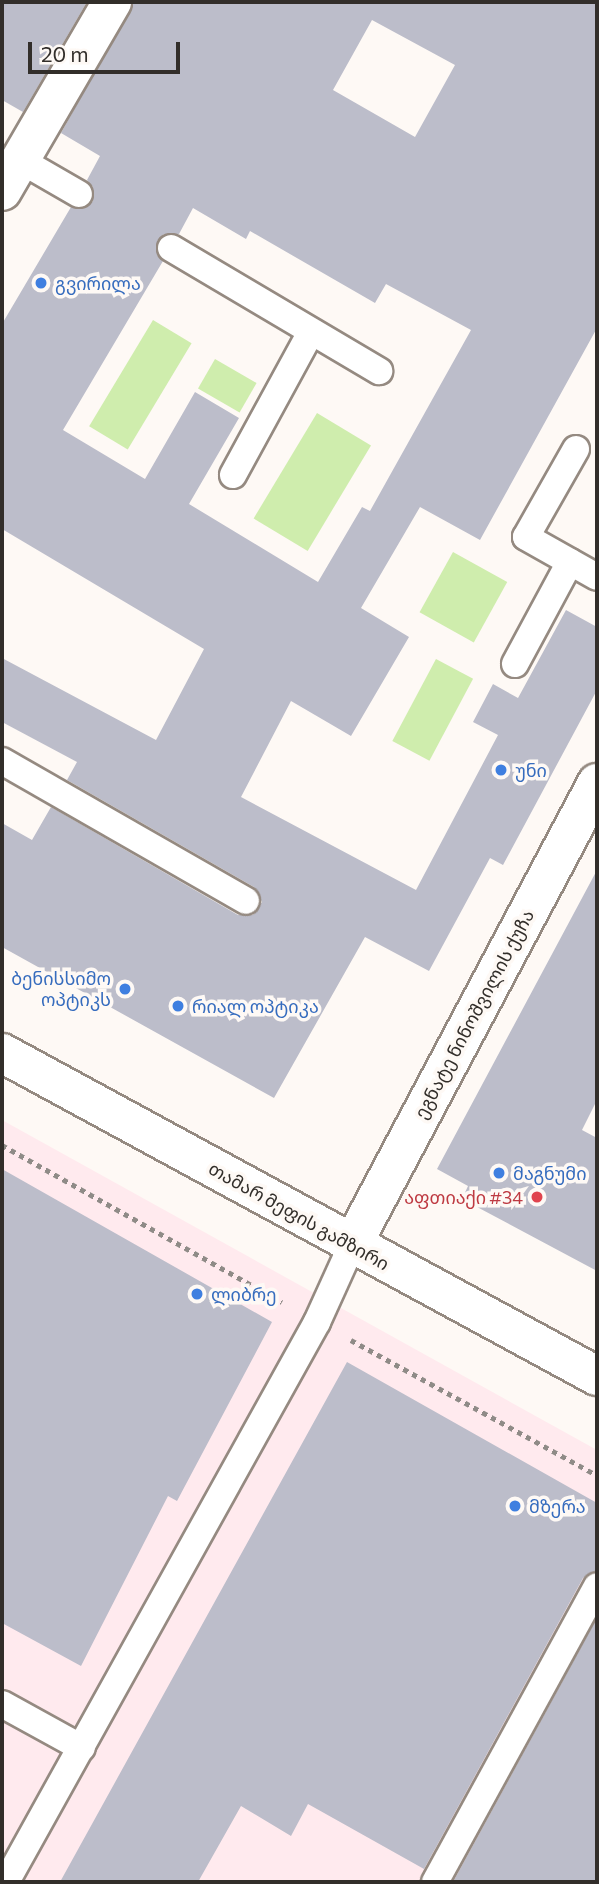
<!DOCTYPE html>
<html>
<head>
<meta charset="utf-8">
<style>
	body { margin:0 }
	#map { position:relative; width:599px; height:1884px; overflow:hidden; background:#fef9f5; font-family:Commissioner,"Noto Sans Georgian",sans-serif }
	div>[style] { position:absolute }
	.commercial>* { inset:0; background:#ffeaee }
	.green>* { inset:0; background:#cfedad; transform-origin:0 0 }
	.building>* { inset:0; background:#bcbdca }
	.path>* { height:4.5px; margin-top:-2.25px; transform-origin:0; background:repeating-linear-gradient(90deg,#8f8b87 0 5px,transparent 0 10px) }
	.roads { filter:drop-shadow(2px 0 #958a81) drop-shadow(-2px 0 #958a81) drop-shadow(0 2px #958a81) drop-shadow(0 -2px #958a81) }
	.lane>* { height:26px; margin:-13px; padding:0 13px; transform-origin:13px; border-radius:13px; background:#fff }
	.street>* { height:38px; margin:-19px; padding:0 19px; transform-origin:19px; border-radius:19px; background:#fff }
	.primary>* { height:38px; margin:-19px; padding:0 19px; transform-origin:19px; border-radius:19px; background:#fff }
	.dots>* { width:19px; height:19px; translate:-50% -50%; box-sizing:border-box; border:4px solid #fef9f5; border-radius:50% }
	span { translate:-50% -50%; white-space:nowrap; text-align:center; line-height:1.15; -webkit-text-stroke:7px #fef9f5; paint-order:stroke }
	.shop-label { font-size:18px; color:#366cbe }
	.left { translate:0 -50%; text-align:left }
	.right { translate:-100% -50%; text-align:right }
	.street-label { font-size:18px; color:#322e2a }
	.health-label { font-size:18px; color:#be3a42 }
	.frame { position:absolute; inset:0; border:4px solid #322e2a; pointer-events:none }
	.scale { position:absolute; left:28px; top:42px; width:152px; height:32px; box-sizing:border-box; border:4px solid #322e2a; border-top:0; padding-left:9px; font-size:21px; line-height:24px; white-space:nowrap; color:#322e2a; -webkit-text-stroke:5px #fef9f5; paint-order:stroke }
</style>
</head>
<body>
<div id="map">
	<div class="commercial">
		<div style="clip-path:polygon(2px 1120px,597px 1450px,597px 1882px,2px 1882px)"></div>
	</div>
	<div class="green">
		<div style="left:153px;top:320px;width:45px;height:124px;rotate:31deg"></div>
		<div style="left:215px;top:359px;width:48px;height:34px;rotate:30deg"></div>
		<div style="left:317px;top:413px;width:63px;height:123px;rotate:31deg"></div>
		<div style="left:453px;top:552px;width:62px;height:69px;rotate:29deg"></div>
		<div style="left:436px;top:659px;width:42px;height:93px;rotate:28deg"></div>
	</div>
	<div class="building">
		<div style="clip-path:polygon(2px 2px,87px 2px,23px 112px,2px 100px)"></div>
		<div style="clip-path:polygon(evenodd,134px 2px,597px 2px,597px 328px,480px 540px,420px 507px,361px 608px,409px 637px,351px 736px,291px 701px,241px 797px,416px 890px,498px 735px,473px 722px,493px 684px,518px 698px,566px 610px,597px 627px,597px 690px,503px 865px,490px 858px,429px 971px,365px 937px,274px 1098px,2px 947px,2px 823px,32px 840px,51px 807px,238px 915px,253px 915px,262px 902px,254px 887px,67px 780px,77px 762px,2px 722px,2px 658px,156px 740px,204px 649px,2px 529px,2px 324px,71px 207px,86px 208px,93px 201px,93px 187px,87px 180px,100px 156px,61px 133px,134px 2px,372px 20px,455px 65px,415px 137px,333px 90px,372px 20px,134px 2px,193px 208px,246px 239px,250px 231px,375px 303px,386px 284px,471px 330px,370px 511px,362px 507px,318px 582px,189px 504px,239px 418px,195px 392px,145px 479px,63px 430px,163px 261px,157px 255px,157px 241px,164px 234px,179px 234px,193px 208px)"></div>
		<div style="clip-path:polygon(597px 870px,597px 1100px,582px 1130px,597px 1138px,597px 1271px,462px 1199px,468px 1186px,437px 1169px)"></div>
		<div style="clip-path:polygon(2px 1169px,272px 1322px,177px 1501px,168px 1496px,81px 1666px,2px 1623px)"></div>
		<div style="clip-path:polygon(347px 1362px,597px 1503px,597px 1570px,583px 1578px,424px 1869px,308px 1804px,291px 1836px,241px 1806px,198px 1882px,60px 1882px)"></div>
		<div style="clip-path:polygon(597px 1618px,597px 1882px,453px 1882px)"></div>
	</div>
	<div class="path">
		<div style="left:2px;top:1145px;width:321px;rotate:29.3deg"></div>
		<div style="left:351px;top:1340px;width:281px;rotate:28.8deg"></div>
	</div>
	<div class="roads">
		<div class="lane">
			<div style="left:20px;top:160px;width:68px;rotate:30deg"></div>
			<div style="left:171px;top:248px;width:242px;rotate:30.6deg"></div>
			<div style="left:576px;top:449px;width:101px;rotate:119.6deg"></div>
			<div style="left:526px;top:537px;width:81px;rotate:29.4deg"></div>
			<div style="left:233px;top:475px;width:163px;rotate:-61.4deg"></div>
			<div style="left:515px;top:664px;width:116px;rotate:-61.7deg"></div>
			<div style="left:2px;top:761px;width:281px;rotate:29.8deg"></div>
			<div style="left:2px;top:1704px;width:91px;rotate:28.8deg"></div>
			<div style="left:6px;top:1882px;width:641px;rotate:-60.95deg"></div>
			<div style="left:317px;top:1322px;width:85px;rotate:-65.6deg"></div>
			<div style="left:435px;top:1882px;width:337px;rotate:-61.3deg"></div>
		</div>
		<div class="street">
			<div style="left:2px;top:191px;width:219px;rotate:-59.8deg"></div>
			<div style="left:352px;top:1245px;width:523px;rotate:-62.06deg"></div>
		</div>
		<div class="primary">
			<div style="left:2px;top:1053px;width:677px;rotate:28.5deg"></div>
		</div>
	</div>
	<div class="dots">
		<div style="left:41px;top:283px;background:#3f7fe0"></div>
		<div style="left:501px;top:770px;background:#3f7fe0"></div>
		<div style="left:125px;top:989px;background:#3f7fe0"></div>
		<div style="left:178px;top:1006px;background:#3f7fe0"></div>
		<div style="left:499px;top:1173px;background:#3f7fe0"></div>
		<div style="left:537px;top:1197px;background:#e0444e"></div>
		<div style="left:197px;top:1294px;background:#3f7fe0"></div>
		<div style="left:515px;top:1506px;background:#3f7fe0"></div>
	</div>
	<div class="shop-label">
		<span class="left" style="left:55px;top:283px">გვირილა</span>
		<span class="left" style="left:515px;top:770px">უნი</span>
		<span class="right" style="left:111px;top:989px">ბენისსიმო<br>ოპტიკს</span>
		<span class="left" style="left:192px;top:1006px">რიალ ოპტიკა</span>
		<span class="left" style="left:513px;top:1173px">მაგნუმი</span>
		<span class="left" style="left:211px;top:1294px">ლიბრე</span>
		<span class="left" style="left:529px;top:1506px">მზერა</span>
	</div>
	<div class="street-label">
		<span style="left:474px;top:1014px;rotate:-62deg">ეგნატე ნინოშვილის ქუჩა</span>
		<span style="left:299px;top:1216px;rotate:29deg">თამარ მეფის გამზირი</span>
	</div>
	<div class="health-label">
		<span class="right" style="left:523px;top:1197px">აფთიაქი #34</span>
	</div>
	<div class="frame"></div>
	<div class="scale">20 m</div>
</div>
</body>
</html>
